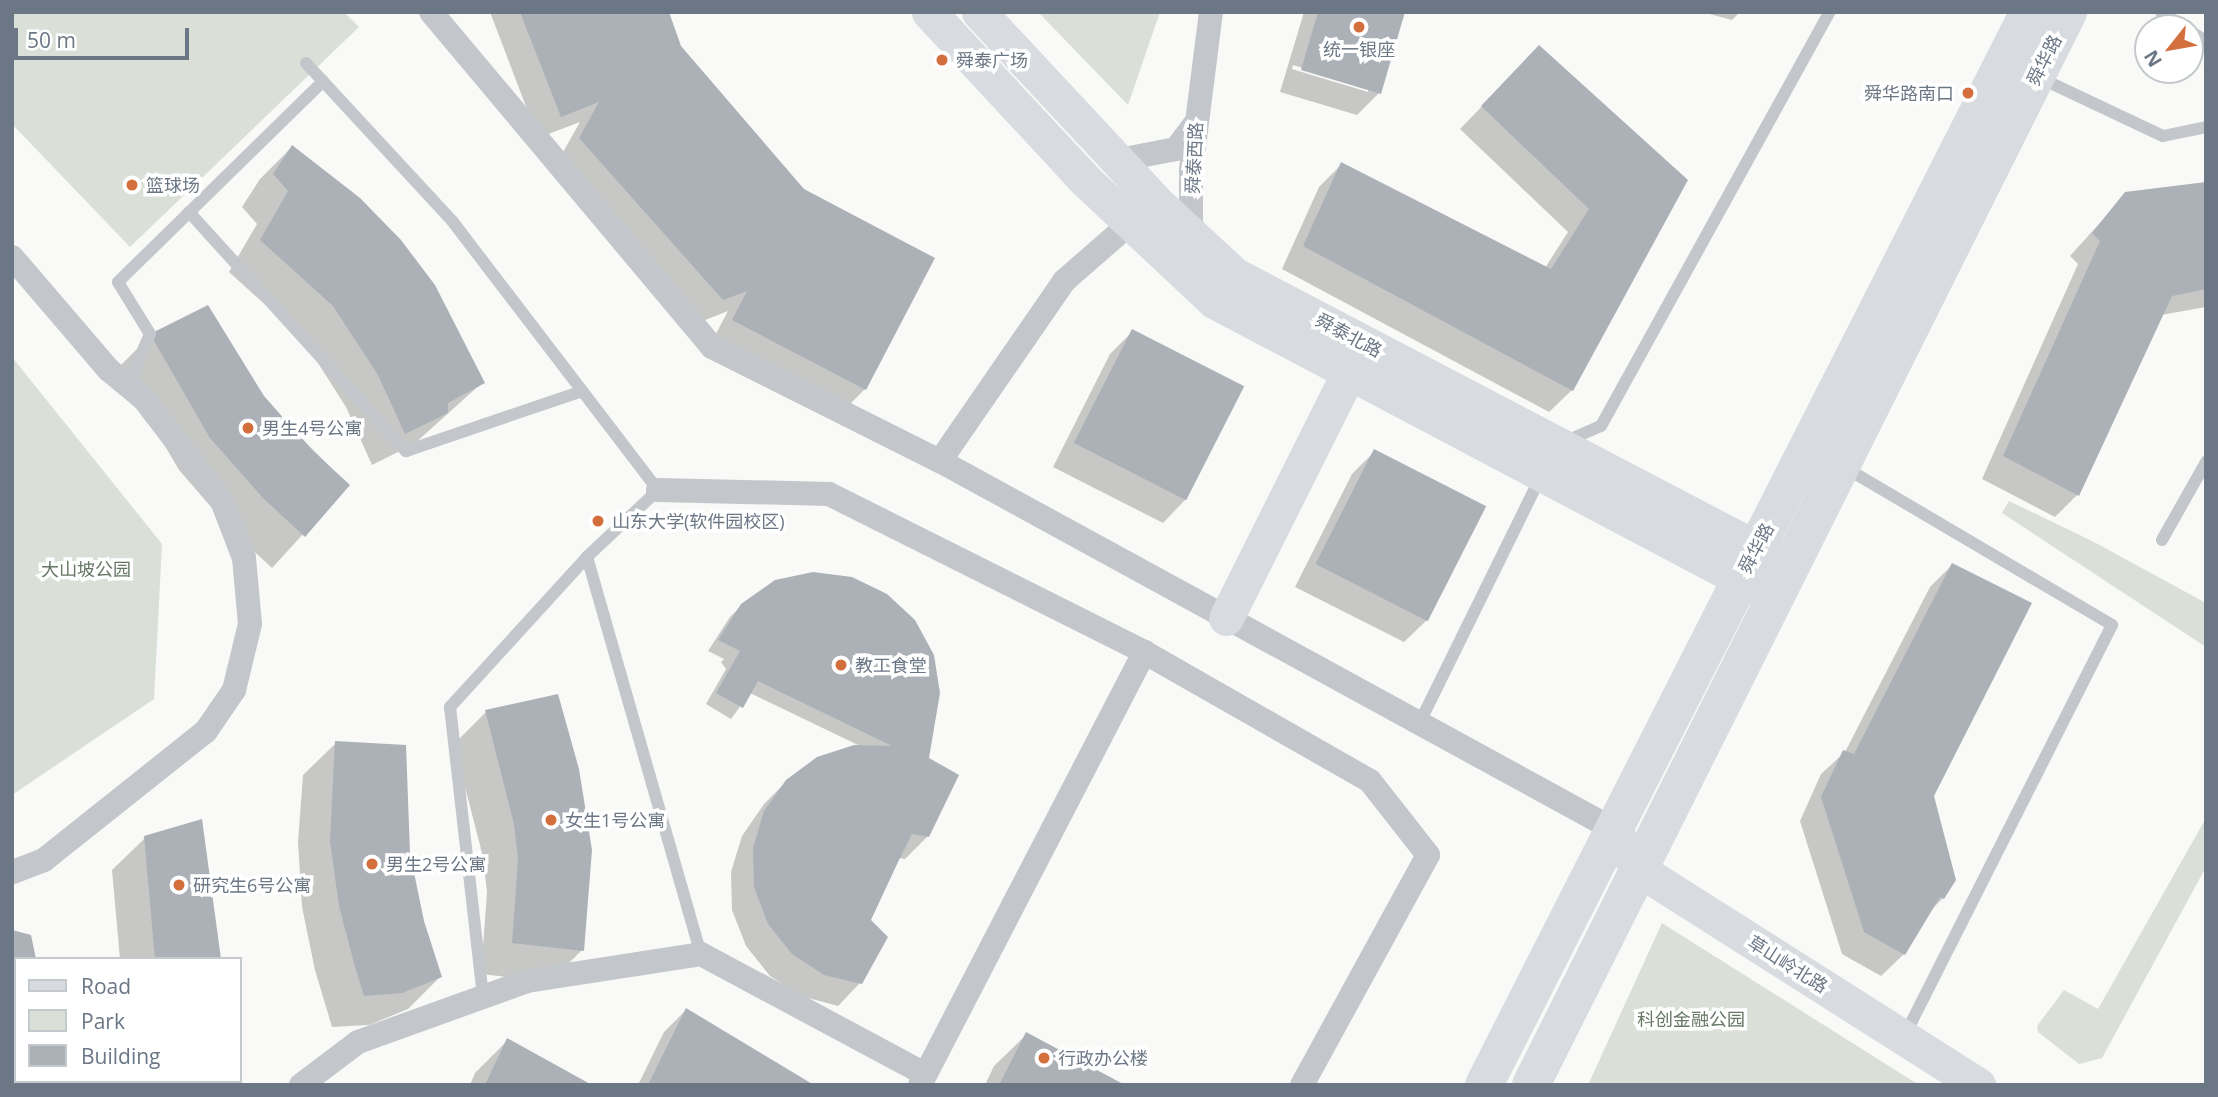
<!DOCTYPE html>
<html>
<head>
<meta charset="utf-8">
<style>
	body { margin:0 }
	#map { position:relative; width:2218px; height:1097px; overflow:hidden; background:#f9f9f7; font-family:"Open Sans","Noto Sans SC",sans-serif }
	div>[style] { position:absolute }
	.green>* { inset:0; background:#dadfd8 }
	.shadow>* { inset:0; background:#0003; transform-origin:0 0 }
	.building>* { inset:0; background:#abb1b7; transform-origin:0 0 }
	.lane>* { height:12px; margin:-6px; padding:0 6px; transform-origin:6px; border-radius:6px; background:#c3c6ca }
	.street>* { height:24px; margin:-12px; padding:0 12px; transform-origin:12px; border-radius:12px; background:#c3c6ca }
	.secondary>* { height:35px; margin:-17.5px; padding:0 17.5px; transform-origin:17.5px; border-radius:17.5px; background:#d8dbdf }
	.primary>* { height:38px; margin:-19px; padding:0 19px; transform-origin:19px; border-radius:19px; background:#d8dbdf }
	.dots>* { width:19px; height:19px; translate:-50% -50%; box-sizing:border-box; border:4px solid #fff; border-radius:50% }
	span { translate:-50% -50%; white-space:nowrap; text-align:center; line-height:1.15; -webkit-text-stroke:7px #fff; paint-order:stroke }
	.poi-label { font-size:18px; color:#6b7785 }
	.left { translate:0 -50%; text-align:left }
	.right { translate:-100% -50%; text-align:right }
	.street-label { font-size:18px; color:#6b7785 }
	.park-label { font-size:18px; color:#667865 }
	.frame { position:absolute; inset:0; border:14px solid #6b7785; pointer-events:none }
	.legend { position:absolute; left:14px; top:957px; width:228px; height:126px; box-sizing:border-box; background:#fff; border:2px solid #c4c9ce; margin:0; padding:9px 12px; list-style:none; font-size:21px; color:#6b7785 }
	.legend li { display:flex; align-items:center; gap:14px; height:35px }
	.legend b { width:35px; border:2px solid #c4c9ce }
	.north { position:absolute; left:2134px; top:14px; width:70px; height:70px; box-sizing:border-box; background:#fff; border:2px solid #c4c9ce; border-radius:50%; rotate:239deg; font-size:19px; font-weight:700; line-height:28px; text-align:center; color:#6b7785 }
	.north::after { content:''; display:block; margin:auto; width:24px; height:32px; background:#d36e3d; clip-path:polygon(50% 0,100% 100%,50% 72%,0 100%) }
	.scale { position:absolute; left:14px; top:28px; width:175px; height:32px; box-sizing:border-box; border:4px solid #6b7785; border-top:0; padding-left:9px; font-size:21px; line-height:24px; white-space:nowrap; color:#6b7785; -webkit-text-stroke:5px #fff; paint-order:stroke }
</style>
</head>
<body>
<div id="map">
	<div class="green">
		<div style="clip-path:polygon(12px 12px,344px 12px,359px 27px,130px 247px,12px 124px)"></div>
		<div style="clip-path:polygon(1038px 12px,1160px 12px,1128px 105px)"></div>
		<div style="clip-path:polygon(12px 357px,162px 544px,154px 699px,12px 795px)"></div>
		<div style="clip-path:polygon(2009px 501px,2094px 542px,2206px 603px,2206px 647px,2002px 513px)"></div>
		<div style="clip-path:polygon(2206px 818px,2206px 867px,2102px 1058px,2079px 1064px,2038px 1032px,2037px 1026px,2064px 990px,2098px 1009px)"></div>
		<div style="clip-path:polygon(1662px 923px,1919px 1085px,1588px 1085px)"></div>
	</div>
	<div class="shadow">
		<div style="clip-path:polygon(490px 12px,667px 12px,680px 47px,865px 389px,842px 412px,711px 343px,728px 311px,700px 322px,558px 161px,580px 122px,538px 138px)"></div>
		<div style="clip-path:polygon(evenodd,1304px 12px,1403px 12px,1379px 93px,1357px 115px,1280px 92px,1304px 12px,1293px 65px,1368px 88px,1368px 92px,1292px 69px,1293px 65px)"></div>
		<div style="clip-path:polygon(1702px 12px,1740px 12px,1732px 20px)"></div>
		<div style="clip-path:polygon(1517px 70px,1685px 180px,1572px 390px,1549px 412px,1282px 269px,1319px 187px,1341px 165px,1545px 268px,1568px 232px,1460px 129px)"></div>
		<div style="clip-path:polygon(292px 147px,483px 382px,414px 444px,372px 465px,346px 407px,302px 338px,229px 272px,257px 224px,242px 207px,260px 179px)"></div>
		<div style="clip-path:polygon(2206px 184px,2206px 307px,2161px 315px,2077px 495px,2055px 517px,1982px 479px,2078px 264px,2070px 256px,2126px 194px)"></div>
		<div style="clip-path:polygon(1133px 331px,1242px 387px,1185px 500px,1163px 523px,1053px 467px,1110px 354px)"></div>
		<div style="clip-path:polygon(151px 335px,262px 398px,348px 485px,272px 568px,231px 530px,179px 470px,119px 367px)"></div>
		<div style="clip-path:polygon(1375px 451px,1427px 620px,1404px 642px,1295px 587px,1352px 474px)"></div>
		<div style="clip-path:polygon(1952px 565px,1933px 796px,1943px 898px,1928px 913px,1904px 954px,1881px 976px,1842px 954px,1800px 821px,1821px 774px,1845px 752px,1930px 587px)"></div>
		<div style="clip-path:polygon(742px 605px,927px 759px,928px 836px,905px 859px,898px 858px,868px 921px,860px 983px,838px 1006px,801px 996px,770px 976px,746px 946px,732px 910px,731px 872px,742px 836px,764px 804px,787px 781px,858px 745px,750px 693px,731px 719px,706px 704px,726px 669px,721px 662px,724px 659px,708px 651px,730px 617px)"></div>
		<div style="clip-path:polygon(486px 712px,582px 950px,550px 982px,481px 974px,487px 892px,483px 857px,454px 744px)"></div>
		<div style="clip-path:polygon(336px 743px,408px 854px,430px 951px,440px 977px,408px 1009px,369px 1025px,332px 1027px,315px 970px,302px 907px,298px 842px,303px 775px)"></div>
		<div style="clip-path:polygon(145px 838px,219px 959px,120px 959px,112px 870px)"></div>
		<div style="clip-path:polygon(686px 1010px,811px 1085px,638px 1085px,664px 1032px)"></div>
		<div style="clip-path:polygon(1027px 1034px,1122px 1085px,985px 1085px,994px 1066px)"></div>
		<div style="clip-path:polygon(507px 1041px,589px 1085px,470px 1085px,475px 1073px)"></div>
		<div style="left:138px;top:1081px;width:98px;height:4px"></div>
	</div>
	<div class="building">
		<div style="clip-path:polygon(520px 12px,669px 12px,681px 46px,804px 189px,935px 258px,866px 390px,732px 320px,747px 291px,723px 300px,579px 138px,599px 102px,561px 117px)"></div>
		<div style="clip-path:polygon(1318px 12px,1405px 12px,1381px 94px,1301px 70px)"></div>
		<div style="clip-path:polygon(1539px 45px,1688px 180px,1573px 391px,1303px 246px,1341px 162px,1551px 269px,1589px 209px,1481px 106px)"></div>
		<div style="clip-path:polygon(292px 145px,360px 198px,401px 240px,435px 285px,485px 383px,448px 403px,448px 413px,405px 434px,378px 375px,333px 306px,260px 240px,288px 191px,273px 174px)"></div>
		<div style="clip-path:polygon(2206px 182px,2206px 289px,2172px 296px,2079px 496px,2003px 456px,2100px 241px,2092px 233px,2125px 192px)"></div>
		<div style="clip-path:polygon(208px 305px,264px 396px,312px 450px,350px 485px,305px 537px,263px 498px,210px 438px,150px 334px)"></div>
		<div style="left:1132px;top:329px;width:126px;height:128px;rotate:27deg"></div>
		<div style="left:1374px;top:449px;width:126px;height:129px;rotate:27deg"></div>
		<div style="clip-path:polygon(1952px 563px,2032px 603px,1934px 796px,1956px 880px,1944px 899px,1940px 897px,1905px 955px,1864px 932px,1821px 797px,1843px 750px,1854px 754px)"></div>
		<div style="clip-path:polygon(813px 572px,852px 577px,887px 594px,915px 620px,934px 655px,940px 693px,929px 758px,959px 775px,929px 837px,912px 834px,898px 862px,871px 920px,888px 937px,862px 984px,824px 975px,792px 954px,768px 924px,754px 887px,753px 848px,764px 811px,786px 780px,817px 757px,854px 745px,892px 746px,758px 681px,743px 708px,716px 693px,740px 651px,718px 640px,741px 604px,775px 580px)"></div>
		<div style="clip-path:polygon(558px 694px,579px 769px,592px 850px,584px 951px,512px 943px,518px 859px,514px 824px,485px 710px)"></div>
		<div style="clip-path:polygon(335px 741px,406px 745px,410px 853px,424px 921px,442px 977px,402px 993px,364px 996px,355px 967px,339px 906px,330px 841px)"></div>
		<div style="clip-path:polygon(202px 819px,221px 959px,155px 959px,144px 836px)"></div>
		<div style="clip-path:polygon(12px 930px,31px 935px,36px 959px,16px 959px,16px 1081px,51px 1081px,51px 1085px,12px 1085px)"></div>
		<div style="clip-path:polygon(686px 1008px,814px 1085px,648px 1085px)"></div>
		<div style="clip-path:polygon(1026px 1032px,1125px 1085px,999px 1085px)"></div>
		<div style="clip-path:polygon(507px 1038px,592px 1085px,485px 1085px)"></div>
		<div style="left:179px;top:1081px;width:59px;height:4px"></div>
	</div>
	<div class="lane">
		<div style="left:2161px;top:12px;width:30px;rotate:33deg"></div>
		<div style="left:2190px;top:31px;width:19px;rotate:32deg"></div>
		<div style="left:306px;top:63px;width:217px;rotate:47.2deg"></div>
		<div style="left:453px;top:222px;width:337px;rotate:52.6deg"></div>
		<div style="left:658px;top:490px;width:98px;rotate:136.7deg"></div>
		<div style="left:587px;top:557px;width:203px;rotate:132.4deg"></div>
		<div style="left:450px;top:707px;width:292px;rotate:83.5deg"></div>
		<div style="left:2038px;top:77px;width:138px;rotate:25.3deg"></div>
		<div style="left:2163px;top:136px;width:44px;rotate:-11.8deg"></div>
		<div style="left:189px;top:212px;width:323px;rotate:47.8deg"></div>
		<div style="left:406px;top:451px;width:186px;rotate:-18.8deg"></div>
		<div style="left:128px;top:386px;width:56px;rotate:-67.1deg"></div>
		<div style="left:150px;top:334px;width:61px;rotate:-121.6deg"></div>
		<div style="left:118px;top:282px;width:287px;rotate:-44.4deg"></div>
		<div style="left:1564px;top:442px;width:40px;rotate:-23.4deg"></div>
		<div style="left:1601px;top:426px;width:473px;rotate:-61.1deg"></div>
		<div style="left:1844px;top:467px;width:311px;rotate:30.5deg"></div>
		<div style="left:2112px;top:625px;width:458px;rotate:116.8deg"></div>
		<div style="left:2162px;top:540px;width:90px;rotate:-60.6deg"></div>
		<div style="left:587px;top:557px;width:413px;rotate:74deg"></div>
		<div style="left:1419px;top:724px;width:276px;rotate:-63.8deg"></div>
	</div>
	<div class="street">
		<div style="left:431px;top:12px;width:437px;rotate:50deg"></div>
		<div style="left:712px;top:347px;width:255px;rotate:26.6deg"></div>
		<div style="left:940px;top:461px;width:767px;rotate:28.67deg"></div>
		<div style="left:1113px;top:156px;width:7px;rotate:34deg"></div>
		<div style="left:1119px;top:160px;width:58px;rotate:-10.9deg"></div>
		<div style="left:1176px;top:149px;width:31px;rotate:-53deg"></div>
		<div style="left:1197px;top:244px;width:24px;rotate:-105deg"></div>
		<div style="left:1191px;top:221px;width:51px;rotate:-90deg"></div>
		<div style="left:1191px;top:170px;width:159px;rotate:-82.8deg"></div>
		<div style="left:12px;top:257px;width:149px;rotate:49.4deg"></div>
		<div style="left:109px;top:370px;width:45px;rotate:39.6deg"></div>
		<div style="left:144px;top:399px;width:128px;rotate:52.6deg"></div>
		<div style="left:222px;top:501px;width:61px;rotate:68.9deg"></div>
		<div style="left:244px;top:558px;width:66px;rotate:84.8deg"></div>
		<div style="left:250px;top:624px;width:68px;rotate:103.6deg"></div>
		<div style="left:234px;top:690px;width:50px;rotate:124.3deg"></div>
		<div style="left:206px;top:731px;width:207px;rotate:141.5deg"></div>
		<div style="left:44px;top:860px;width:34px;rotate:159deg"></div>
		<div style="left:940px;top:461px;width:219px;rotate:-55.4deg"></div>
		<div style="left:1064px;top:281px;width:103px;rotate:-41.1deg"></div>
		<div style="left:658px;top:490px;width:171px;rotate:1.3deg"></div>
		<div style="left:829px;top:494px;width:352px;rotate:26.6deg"></div>
		<div style="left:1144px;top:652px;width:260px;rotate:29.7deg"></div>
		<div style="left:1370px;top:781px;width:94px;rotate:51.9deg"></div>
		<div style="left:1428px;top:855px;width:262px;rotate:118.7deg"></div>
		<div style="left:301px;top:1085px;width:71px;rotate:-37deg"></div>
		<div style="left:358px;top:1042px;width:180px;rotate:-19.8deg"></div>
		<div style="left:527px;top:981px;width:176px;rotate:-8.8deg"></div>
		<div style="left:701px;top:954px;width:254px;rotate:28.2deg"></div>
		<div style="left:920px;top:1085px;width:488px;rotate:-62.6deg"></div>
	</div>
	<div class="secondary">
		<div style="left:929px;top:12px;width:228px;rotate:47.1deg"></div>
		<div style="left:1084px;top:179px;width:178px;rotate:43.2deg"></div>
		<div style="left:1214px;top:301px;width:623px;rotate:27.84deg"></div>
		<div style="left:979px;top:12px;width:258px;rotate:47deg"></div>
		<div style="left:1155px;top:201px;width:109px;rotate:42.8deg"></div>
		<div style="left:1235px;top:275px;width:616px;rotate:27.65deg"></div>
		<div style="left:1226px;top:618px;width:297px;rotate:-63.4deg"></div>
		<div style="left:1613px;top:829px;width:47px;rotate:58deg"></div>
		<div style="left:1638px;top:869px;width:403px;rotate:32.4deg"></div>
	</div>
	<div class="primary">
		<div style="left:1484px;top:1085px;width:1203px;rotate:-63.07deg"></div>
		<div style="left:1531px;top:1085px;width:1200px;rotate:-63.41deg"></div>
	</div>
	<div class="dots">
		<div style="left:1359px;top:27px;background:#d36e3d"></div>
		<div style="left:942px;top:60px;background:#d36e3d"></div>
		<div style="left:1968px;top:93px;background:#d36e3d"></div>
		<div style="left:132px;top:185px;background:#d36e3d"></div>
		<div style="left:248px;top:428px;background:#d36e3d"></div>
		<div style="left:598px;top:521px;background:#d36e3d"></div>
		<div style="left:841px;top:665px;background:#d36e3d"></div>
		<div style="left:551px;top:820px;background:#d36e3d"></div>
		<div style="left:372px;top:864px;background:#d36e3d"></div>
		<div style="left:179px;top:885px;background:#d36e3d"></div>
		<div style="left:1044px;top:1058px;background:#d36e3d"></div>
	</div>
	<div class="poi-label">
		<span style="left:1359px;top:49px">统一银座</span>
		<span class="left" style="left:956px;top:60px">舜泰广场</span>
		<span class="right" style="left:1954px;top:93px">舜华路南口</span>
		<span class="left" style="left:146px;top:185px">篮球场</span>
		<span class="left" style="left:262px;top:428px">男生4号公寓</span>
		<span class="left" style="left:612px;top:521px">山东大学(软件园校区)</span>
		<span class="left" style="left:855px;top:665px">教工食堂</span>
		<span class="left" style="left:565px;top:820px">女生1号公寓</span>
		<span class="left" style="left:386px;top:864px">男生2号公寓</span>
		<span class="left" style="left:193px;top:885px">研究生6号公寓</span>
		<span class="left" style="left:1058px;top:1058px">行政办公楼</span>
	</div>
	<div class="street-label">
		<span style="left:2044px;top:60px;rotate:-63deg">舜华路</span>
		<span style="left:1194px;top:158px;rotate:-87deg">舜泰西路</span>
		<span style="left:1349px;top:335px;rotate:28deg">舜泰北路</span>
		<span style="left:1756px;top:548px;rotate:-62deg">舜华路</span>
		<span style="left:1788px;top:964px;rotate:32deg">草山岭北路</span>
	</div>
	<div class="park-label">
		<span style="left:86px;top:569px">大山坡公园</span>
		<span style="left:1691px;top:1019px">科创金融公园</span>
	</div>
	<div class="frame"></div>
	<ul class="legend">
	<li><b style="height:9px;background:#d8dbdf"></b>Road</li>
	<li><b style="height:19px;background:#dadfd8"></b>Park</li>
	<li><b style="height:19px;background:#abb1b7"></b>Building</li>
	</ul>
	<div class="north">N</div>
	<div class="scale">50 m</div>
</div>
</body>
</html>
